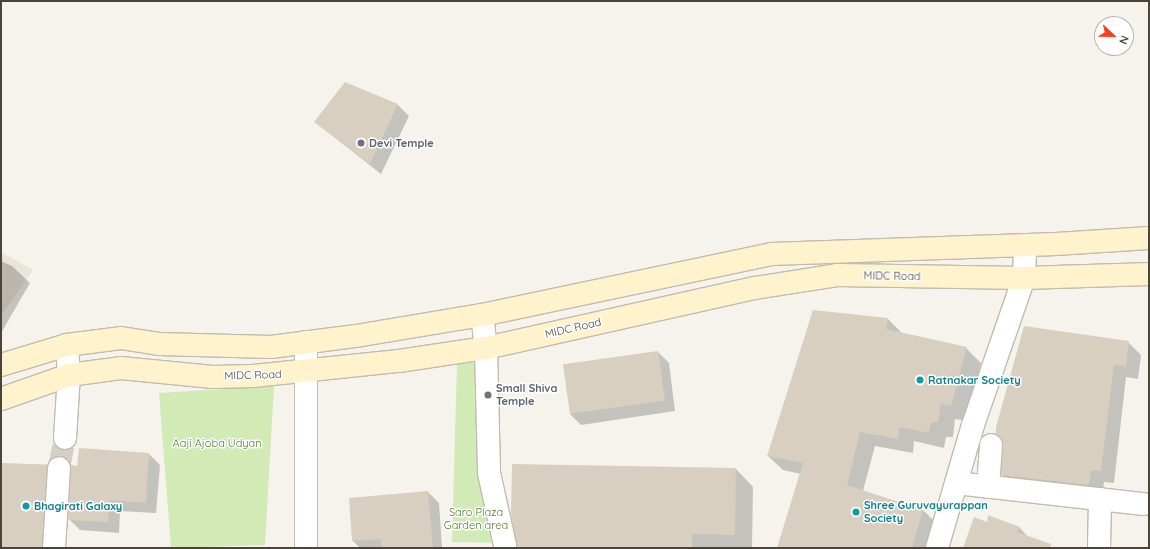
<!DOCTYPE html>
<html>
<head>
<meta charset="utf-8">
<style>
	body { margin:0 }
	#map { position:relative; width:1150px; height:549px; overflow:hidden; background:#f6f3ec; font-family:Quicksand,sans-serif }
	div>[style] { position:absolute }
	.residential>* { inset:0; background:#eae5da }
	.green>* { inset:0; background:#d2eab5 }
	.shadow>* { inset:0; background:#0003 }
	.building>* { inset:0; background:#d8cfc1; transform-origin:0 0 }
	.street-tunnel>* { height:22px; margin-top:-11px; transform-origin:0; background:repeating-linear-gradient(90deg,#d4d0c8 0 22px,transparent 0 33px) }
	.roads { filter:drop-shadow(1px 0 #c2bbae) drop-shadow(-1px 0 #c2bbae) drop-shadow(0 1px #c2bbae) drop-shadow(0 -1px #c2bbae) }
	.street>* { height:22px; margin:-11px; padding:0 11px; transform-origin:11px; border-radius:11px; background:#fff }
	.secondary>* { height:22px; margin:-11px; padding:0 11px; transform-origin:11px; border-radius:11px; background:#fff3cd }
	.dots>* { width:11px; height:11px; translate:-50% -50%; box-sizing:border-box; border:2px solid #fff; border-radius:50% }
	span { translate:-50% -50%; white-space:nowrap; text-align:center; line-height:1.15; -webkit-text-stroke:3px #fff; paint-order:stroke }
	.worship-label { font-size:11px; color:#5b616d; font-weight:700 }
	.left { translate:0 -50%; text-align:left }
	.street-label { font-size:11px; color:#4b4439 }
	.culture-label { font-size:11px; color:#0d838f; font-weight:700 }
	.park-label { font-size:11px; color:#4a7f2a }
	.frame { position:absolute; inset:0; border:2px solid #4b4439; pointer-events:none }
	.north { position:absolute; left:1094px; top:16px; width:40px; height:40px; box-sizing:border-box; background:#fff; border:1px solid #b7b4b0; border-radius:50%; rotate:112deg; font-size:11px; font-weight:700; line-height:16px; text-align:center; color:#4b4439 }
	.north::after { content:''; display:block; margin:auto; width:14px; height:18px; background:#fc3f1d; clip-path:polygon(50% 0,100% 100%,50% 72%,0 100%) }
</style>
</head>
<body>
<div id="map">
	<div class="residential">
		<div style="clip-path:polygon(1px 252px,33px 270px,1px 316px)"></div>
	</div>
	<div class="green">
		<div style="clip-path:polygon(498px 360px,500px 543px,452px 542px,457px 364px)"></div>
		<div style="clip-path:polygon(274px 386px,265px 545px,171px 548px,159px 393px)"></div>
	</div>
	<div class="shadow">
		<div style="clip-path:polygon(345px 83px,398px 105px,409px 116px,381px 174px,315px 122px)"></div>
		<div style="clip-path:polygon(1px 261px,12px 266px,30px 283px,1px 333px)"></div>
		<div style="clip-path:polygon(813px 311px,888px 319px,903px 334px,966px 348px,981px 363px,966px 421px,955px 419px,953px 437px,946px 437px,944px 448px,914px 441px,913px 453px,875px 446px,863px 491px,923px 510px,938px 525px,931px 548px,779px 548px,801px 474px,783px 470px,768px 456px)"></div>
		<div style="clip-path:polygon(1128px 342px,1141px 355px,1138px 379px,1126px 377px,1114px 483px,1104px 482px,1102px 498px,1015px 488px,1002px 475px)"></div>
		<div style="clip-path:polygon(658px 352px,669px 363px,675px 411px,581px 425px,570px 414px)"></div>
		<div style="clip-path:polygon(149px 454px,160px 465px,156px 513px,120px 511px,119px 533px,80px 530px,69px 519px,78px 467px)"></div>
		<div style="clip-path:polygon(1px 464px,47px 466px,64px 483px,60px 548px,1px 548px)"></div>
		<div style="clip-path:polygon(736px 469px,753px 487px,752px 548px,518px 548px)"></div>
		<div style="clip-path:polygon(428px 492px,439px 503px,442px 548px,360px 548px,353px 541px,350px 499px)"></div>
		<div style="clip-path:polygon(988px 523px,1019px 527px,1031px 540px,1054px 548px,964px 548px)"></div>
	</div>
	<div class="building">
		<div style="clip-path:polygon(345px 82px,398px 104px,370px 164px,314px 122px)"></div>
		<div style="clip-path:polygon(813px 310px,888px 318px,886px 329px,967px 347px,951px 406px,941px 404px,938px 422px,931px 422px,929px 433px,899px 427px,898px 439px,860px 432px,847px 485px,923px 510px,912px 548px,777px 548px,803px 463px,767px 456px)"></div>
		<div style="clip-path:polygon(1024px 326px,1129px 341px,1126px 366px,1114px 365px,1101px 471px,1091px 470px,1089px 485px,1001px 475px,1003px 446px,1002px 439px,996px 434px,996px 427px)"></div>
		<div style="left:658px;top:351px;width:50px;height:96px;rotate:82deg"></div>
		<div style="clip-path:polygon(79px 448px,149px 453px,146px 503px,110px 500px,108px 522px,68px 520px,71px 465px,77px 466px)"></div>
		<div style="left:1px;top:463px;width:46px;height:85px;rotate:2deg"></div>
		<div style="clip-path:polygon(512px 464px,736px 468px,735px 535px,692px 534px,692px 548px,517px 548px,511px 513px)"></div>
		<div style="clip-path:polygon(428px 491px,433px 548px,382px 548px,381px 539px,352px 541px,349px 498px)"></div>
		<div style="clip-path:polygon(988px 515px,1020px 527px,1017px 532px,1051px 544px,1050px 548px,963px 548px,974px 517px,987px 522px)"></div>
	</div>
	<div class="street-tunnel">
		<div style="left:59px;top:468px;width:31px;rotate:-79deg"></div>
	</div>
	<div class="roads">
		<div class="street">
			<div style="left:482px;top:315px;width:33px;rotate:83deg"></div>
			<div style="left:486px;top:348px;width:125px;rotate:88.6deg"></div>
			<div style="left:489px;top:473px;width:74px;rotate:77.5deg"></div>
			<div style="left:65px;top:438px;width:63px;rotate:-86.4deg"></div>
			<div style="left:69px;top:375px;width:30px;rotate:-94deg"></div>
			<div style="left:956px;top:483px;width:189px;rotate:6.4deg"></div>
			<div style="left:988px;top:487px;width:42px;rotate:-85.9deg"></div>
			<div style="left:54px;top:548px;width:80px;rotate:-86.4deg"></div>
			<div style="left:306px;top:548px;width:206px;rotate:-90deg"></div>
			<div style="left:937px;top:548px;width:128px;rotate:-73.7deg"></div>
			<div style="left:973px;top:425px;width:156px;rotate:-70.9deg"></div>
			<div style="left:1024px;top:278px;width:33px;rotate:-88deg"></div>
			<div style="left:1099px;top:548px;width:49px;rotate:-88.8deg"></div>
		</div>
		<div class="secondary">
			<div style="left:1px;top:365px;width:69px;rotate:-16.9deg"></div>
			<div style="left:67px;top:345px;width:54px;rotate:-7.4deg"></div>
			<div style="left:121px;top:338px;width:38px;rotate:9deg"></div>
			<div style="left:159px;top:344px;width:112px;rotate:1.5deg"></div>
			<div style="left:271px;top:347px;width:86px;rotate:-7.4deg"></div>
			<div style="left:356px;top:336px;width:128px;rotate:-9.5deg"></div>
			<div style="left:482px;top:315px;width:295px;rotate:-11.9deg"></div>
			<div style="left:771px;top:254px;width:285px;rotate:-2deg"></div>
			<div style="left:1056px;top:244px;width:93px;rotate:-3.7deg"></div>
			<div style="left:1px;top:399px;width:72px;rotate:-19.4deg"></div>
			<div style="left:69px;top:375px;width:52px;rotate:-7.7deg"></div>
			<div style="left:121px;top:368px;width:92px;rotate:5.6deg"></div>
			<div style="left:213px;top:377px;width:40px;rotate:-1.4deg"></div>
			<div style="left:253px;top:376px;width:147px;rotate:-5.9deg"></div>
			<div style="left:399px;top:361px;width:88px;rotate:-8.5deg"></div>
			<div style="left:486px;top:348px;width:276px;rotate:-12.6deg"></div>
			<div style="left:755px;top:288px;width:83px;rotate:-9deg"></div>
			<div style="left:837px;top:275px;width:187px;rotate:0.9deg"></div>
			<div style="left:1024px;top:278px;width:125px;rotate:-1.8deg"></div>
		</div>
	</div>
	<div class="dots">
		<div style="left:361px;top:143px;background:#6b7280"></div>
		<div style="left:920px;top:380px;background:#0f9aa8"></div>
		<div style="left:488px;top:395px;background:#6b7280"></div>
		<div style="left:26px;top:506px;background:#0f9aa8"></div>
		<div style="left:856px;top:512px;background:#0f9aa8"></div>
	</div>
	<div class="worship-label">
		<span class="left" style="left:369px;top:143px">Devi Temple</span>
		<span class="left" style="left:496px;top:395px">Small Shiva<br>Temple</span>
	</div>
	<div class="street-label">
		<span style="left:892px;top:276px;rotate:1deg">MIDC Road</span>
		<span style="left:573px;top:328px;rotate:-13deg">MIDC Road</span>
		<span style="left:253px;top:375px;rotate:-2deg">MIDC Road</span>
	</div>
	<div class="culture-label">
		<span class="left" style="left:928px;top:380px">Ratnakar Society</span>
		<span class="left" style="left:34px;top:506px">Bhagirati Galaxy</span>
		<span class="left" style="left:864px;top:512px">Shree Guruvayurappan<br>Society</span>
	</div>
	<div class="park-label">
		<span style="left:217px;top:443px">Aaji Ajoba Udyan</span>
		<span style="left:476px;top:519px">Saro Plaza<br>Garden area</span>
	</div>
	<div class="frame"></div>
	<div class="north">N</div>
</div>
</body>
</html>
